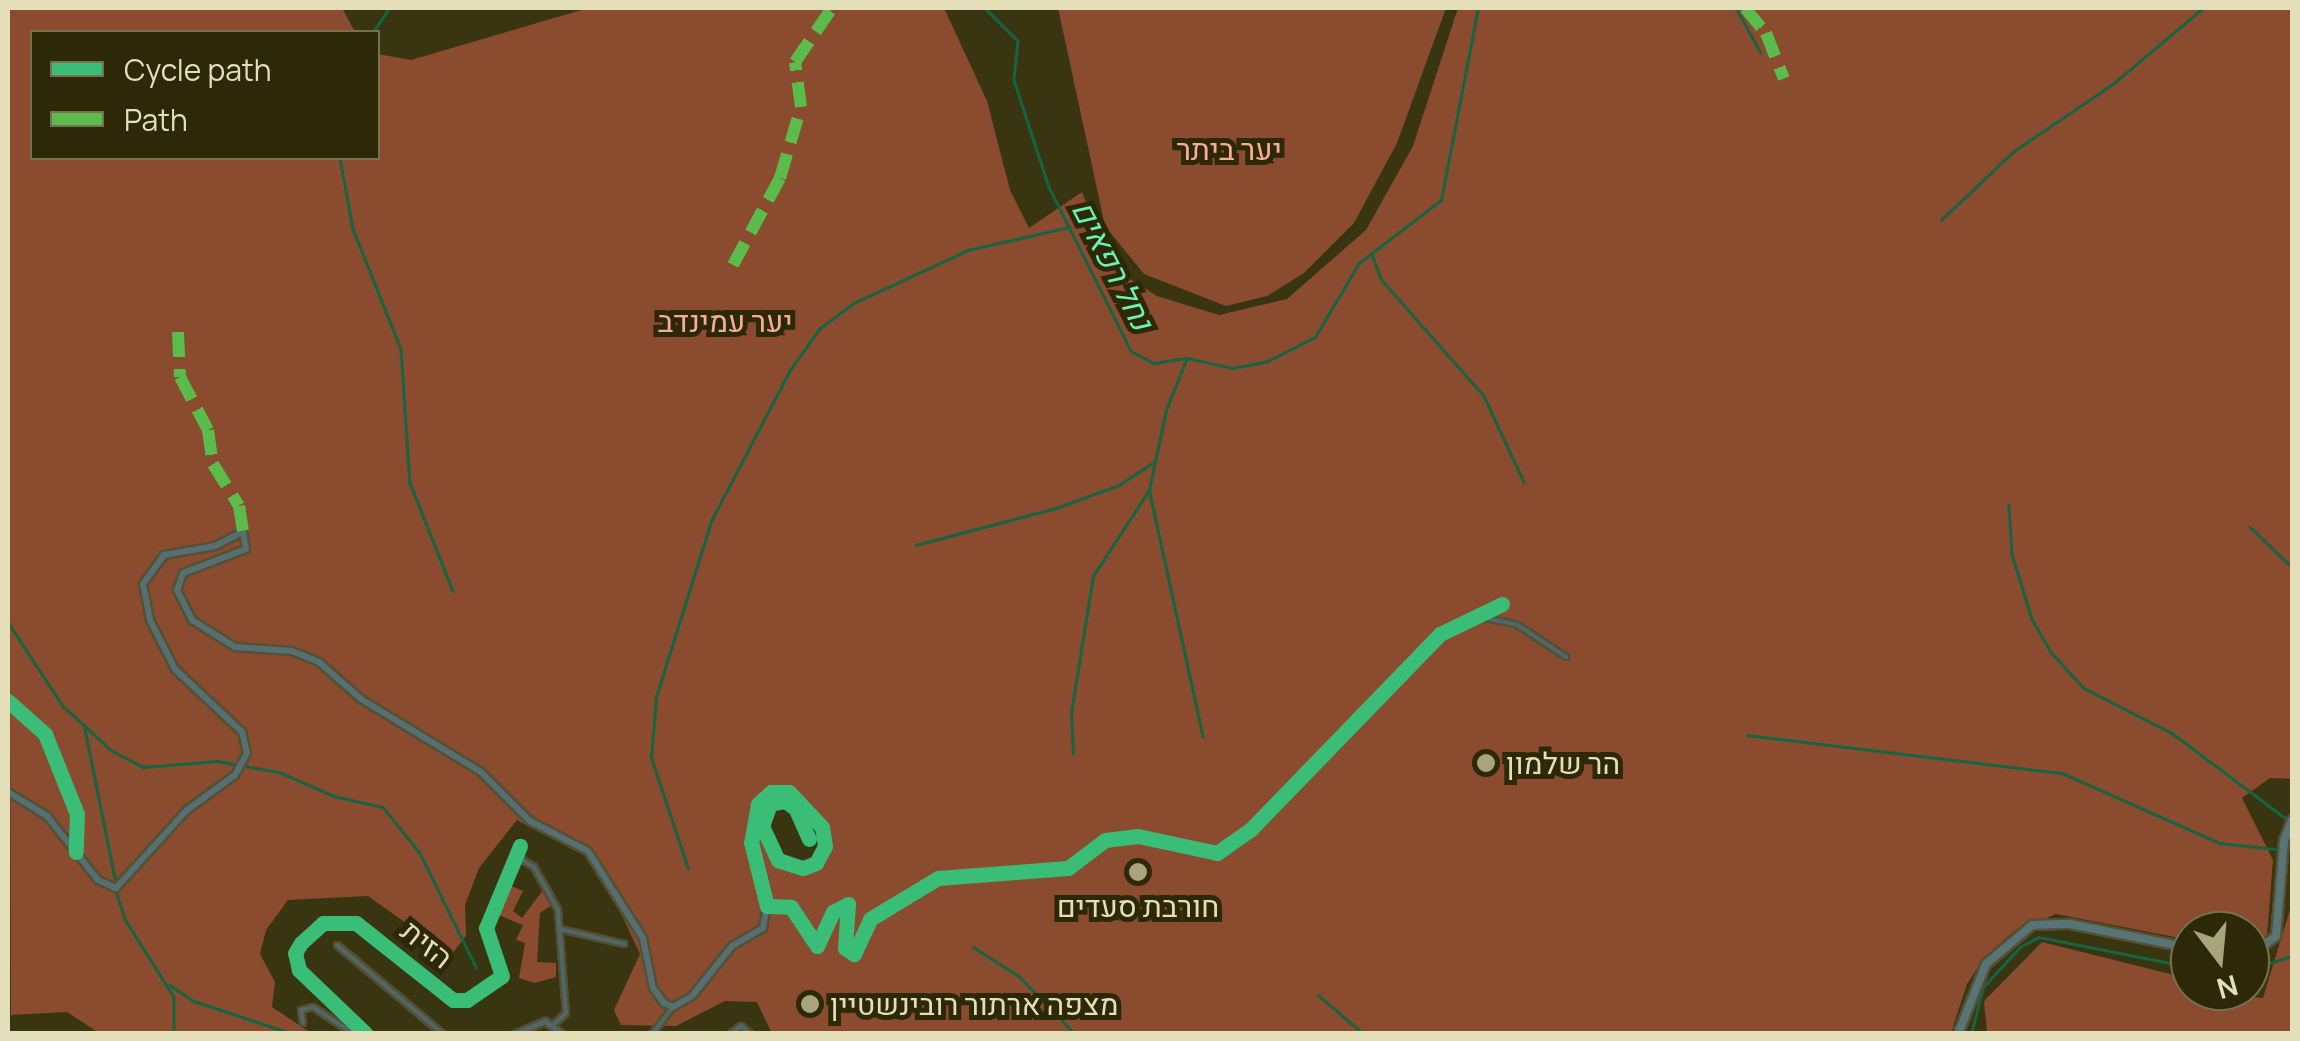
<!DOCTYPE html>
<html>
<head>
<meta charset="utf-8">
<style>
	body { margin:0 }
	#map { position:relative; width:2300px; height:1041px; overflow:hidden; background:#393511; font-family:Manrope,Heebo,sans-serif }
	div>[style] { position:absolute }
	.green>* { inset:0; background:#8a4b2e }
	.stream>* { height:2.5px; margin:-1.25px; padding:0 1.25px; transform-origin:1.25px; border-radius:1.25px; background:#156442 }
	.roads { filter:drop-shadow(2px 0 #545133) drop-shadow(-2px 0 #545133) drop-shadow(0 2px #545133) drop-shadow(0 -2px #545133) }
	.minor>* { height:4px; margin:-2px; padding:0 2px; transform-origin:2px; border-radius:2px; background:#516668 }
	.tertiary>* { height:5px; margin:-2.5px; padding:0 2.5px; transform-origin:2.5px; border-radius:2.5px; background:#516668 }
	.secondary>* { height:6px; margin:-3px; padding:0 3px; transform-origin:3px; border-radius:3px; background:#576f72 }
	.primary>* { height:8px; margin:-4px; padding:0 4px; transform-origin:4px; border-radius:4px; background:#587477 }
	.quiet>* { height:12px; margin-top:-6px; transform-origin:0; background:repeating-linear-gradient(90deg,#5cbc4b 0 25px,transparent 0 37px) }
	.cycleway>* { height:15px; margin:-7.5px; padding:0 7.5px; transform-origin:7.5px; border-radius:7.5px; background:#3abd76 }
	.dots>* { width:28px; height:28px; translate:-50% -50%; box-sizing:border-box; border:5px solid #2d2807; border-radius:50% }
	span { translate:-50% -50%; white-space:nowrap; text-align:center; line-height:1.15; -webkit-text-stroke:10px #2d2807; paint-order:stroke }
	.park-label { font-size:30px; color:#f5ae94 }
	.poi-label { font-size:30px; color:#e4dfb9 }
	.left { translate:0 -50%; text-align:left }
	.street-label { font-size:30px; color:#e4dfb9 }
	.water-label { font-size:32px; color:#68f3b5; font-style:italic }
	.frame { position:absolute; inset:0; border:10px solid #e4dfb9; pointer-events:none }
	.legend { position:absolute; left:30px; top:30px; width:350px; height:130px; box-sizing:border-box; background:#2d2807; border:2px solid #76714e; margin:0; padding:12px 18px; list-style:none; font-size:30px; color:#e4dfb9 }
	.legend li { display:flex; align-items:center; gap:20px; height:50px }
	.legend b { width:50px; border:2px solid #76714e }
	.north { position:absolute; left:2170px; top:911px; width:100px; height:100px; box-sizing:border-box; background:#2d2807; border:2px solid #76714e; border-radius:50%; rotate:164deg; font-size:28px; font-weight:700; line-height:40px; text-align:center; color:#e4dfb9 }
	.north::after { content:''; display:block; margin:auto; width:35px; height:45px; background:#a8a47e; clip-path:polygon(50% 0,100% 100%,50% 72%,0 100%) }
</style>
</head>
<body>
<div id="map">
	<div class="green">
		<div style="clip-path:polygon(evenodd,8px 8px,342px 8px,355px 32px,32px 32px,32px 158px,378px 158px,378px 54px,411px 60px,588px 8px,944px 8px,987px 101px,1010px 190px,1029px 228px,1082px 192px,1105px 252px,1122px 274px,1157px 296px,1219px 315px,1287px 299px,1366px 230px,1413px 146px,1458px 8px,2292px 8px,2292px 779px,2270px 778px,2242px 798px,2273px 860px,2267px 936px,2250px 949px,2250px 931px,2190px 931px,2190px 940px,2056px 914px,2014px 931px,1985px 957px,1967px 984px,1951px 1033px,772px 1034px,757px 1002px,725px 1001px,676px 1026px,621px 1025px,614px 1010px,640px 954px,619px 909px,588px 857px,517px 820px,479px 868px,465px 905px,466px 936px,451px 955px,368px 896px,288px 900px,266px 930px,260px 954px,275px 982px,272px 1007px,311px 1033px,99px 1033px,67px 1012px,11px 1015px,8px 8px,782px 793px,816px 824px,825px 849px,822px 862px,809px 870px,779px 865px,759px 836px,760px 808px,782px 793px)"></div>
		<div style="clip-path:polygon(1058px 8px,1446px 8px,1397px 143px,1354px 223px,1304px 273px,1267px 296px,1226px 306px,1144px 274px,1105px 226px)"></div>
		<div style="clip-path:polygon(509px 885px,523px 891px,513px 911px,522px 918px,543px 890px,552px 905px,540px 913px,537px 962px,556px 963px,556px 977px,535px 983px,519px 978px,525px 943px,516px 940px,523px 925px,496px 914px)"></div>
		<div style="clip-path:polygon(2292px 903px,2292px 1033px,1987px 1033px,1984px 1001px,2042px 942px,2190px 979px,2190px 991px,2263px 998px)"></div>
	</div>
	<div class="stream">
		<div style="left:985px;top:8px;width:47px;rotate:45deg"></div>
		<div style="left:1018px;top:41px;width:39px;rotate:96deg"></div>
		<div style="left:1014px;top:80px;width:113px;rotate:71.9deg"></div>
		<div style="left:1049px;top:187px;width:183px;rotate:63.4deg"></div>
		<div style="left:1131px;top:351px;width:26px;rotate:28deg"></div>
		<div style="left:1154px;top:363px;width:33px;rotate:-9deg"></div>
		<div style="left:1187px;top:358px;width:47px;rotate:12.3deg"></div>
		<div style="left:1233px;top:368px;width:36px;rotate:-11deg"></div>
		<div style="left:1268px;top:361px;width:53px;rotate:-27.1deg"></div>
		<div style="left:1315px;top:337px;width:86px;rotate:-59.3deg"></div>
		<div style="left:1359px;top:263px;width:103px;rotate:-37.5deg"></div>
		<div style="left:1441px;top:200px;width:196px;rotate:-79.1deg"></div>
		<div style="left:1736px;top:8px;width:51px;rotate:60.9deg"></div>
		<div style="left:373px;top:32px;width:29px;rotate:-56deg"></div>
		<div style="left:340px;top:158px;width:72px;rotate:79.6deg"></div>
		<div style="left:353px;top:229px;width:129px;rotate:68.2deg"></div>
		<div style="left:401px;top:349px;width:134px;rotate:86.2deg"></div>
		<div style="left:410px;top:483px;width:116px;rotate:68.3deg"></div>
		<div style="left:1941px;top:220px;width:100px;rotate:-43.4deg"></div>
		<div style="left:2014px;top:151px;width:121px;rotate:-34.2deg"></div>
		<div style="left:2114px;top:83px;width:116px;rotate:-40.1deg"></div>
		<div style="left:1372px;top:254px;width:27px;rotate:70deg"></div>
		<div style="left:1381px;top:279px;width:156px;rotate:48.6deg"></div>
		<div style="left:1484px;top:396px;width:95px;rotate:65.1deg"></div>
		<div style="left:1150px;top:493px;width:249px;rotate:77.7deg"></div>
		<div style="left:2009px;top:505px;width:49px;rotate:86.5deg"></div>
		<div style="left:2012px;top:554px;width:68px;rotate:72.9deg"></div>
		<div style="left:2032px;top:619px;width:39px;rotate:60deg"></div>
		<div style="left:2052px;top:653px;width:47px;rotate:47.6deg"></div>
		<div style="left:2084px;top:688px;width:99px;rotate:27.1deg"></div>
		<div style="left:2172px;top:733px;width:145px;rotate:36.9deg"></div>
		<div style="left:2250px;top:527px;width:58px;rotate:43.6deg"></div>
		<div style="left:916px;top:545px;width:145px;rotate:-14.8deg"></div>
		<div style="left:1056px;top:508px;width:67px;rotate:-20.1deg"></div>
		<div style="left:1119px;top:485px;width:42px;rotate:-33.3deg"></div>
		<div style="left:8px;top:622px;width:100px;rotate:56.8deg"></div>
		<div style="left:63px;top:706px;width:65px;rotate:42.5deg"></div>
		<div style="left:111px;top:750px;width:36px;rotate:28deg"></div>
		<div style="left:143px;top:767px;width:74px;rotate:-4.6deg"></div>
		<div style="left:217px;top:761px;width:63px;rotate:10.1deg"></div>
		<div style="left:279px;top:772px;width:60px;rotate:23.6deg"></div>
		<div style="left:334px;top:796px;width:50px;rotate:12.7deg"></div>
		<div style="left:383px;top:807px;width:59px;rotate:51.2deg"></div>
		<div style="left:420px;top:853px;width:127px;rotate:63.8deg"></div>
		<div style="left:85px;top:729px;width:157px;rotate:78.6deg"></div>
		<div style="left:1747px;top:735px;width:317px;rotate:6.9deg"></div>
		<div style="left:2062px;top:773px;width:173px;rotate:23.9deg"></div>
		<div style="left:2220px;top:843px;width:72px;rotate:6.3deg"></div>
		<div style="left:1073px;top:754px;width:41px;rotate:-92.8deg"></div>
		<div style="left:1071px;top:713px;width:139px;rotate:-80.9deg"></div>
		<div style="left:1093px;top:576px;width:103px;rotate:-56.9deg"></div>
		<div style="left:1149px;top:490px;width:82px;rotate:-78deg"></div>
		<div style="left:1166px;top:410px;width:54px;rotate:-68.2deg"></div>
		<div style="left:688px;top:869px;width:117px;rotate:-108.4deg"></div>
		<div style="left:651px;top:758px;width:61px;rotate:-85.3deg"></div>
		<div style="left:656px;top:697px;width:184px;rotate:-72.6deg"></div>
		<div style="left:711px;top:521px;width:170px;rotate:-62.4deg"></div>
		<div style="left:790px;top:370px;width:52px;rotate:-54.5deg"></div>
		<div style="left:820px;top:328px;width:42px;rotate:-36.3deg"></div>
		<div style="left:854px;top:303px;width:126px;rotate:-24.9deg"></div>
		<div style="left:968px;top:250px;width:104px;rotate:-12.8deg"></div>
		<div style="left:116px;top:891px;width:29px;rotate:72deg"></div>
		<div style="left:125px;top:919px;width:92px;rotate:57.9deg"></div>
		<div style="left:174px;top:997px;width:37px;rotate:90deg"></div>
		<div style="left:973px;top:947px;width:54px;rotate:32.2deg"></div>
		<div style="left:1019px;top:976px;width:81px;rotate:46deg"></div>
		<div style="left:2250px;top:969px;width:44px;rotate:-17.2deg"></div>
		<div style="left:170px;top:985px;width:29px;rotate:34deg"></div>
		<div style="left:194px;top:1001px;width:104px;rotate:18.4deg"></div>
		<div style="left:1318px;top:995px;width:60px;rotate:40.3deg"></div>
		<div style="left:1971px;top:1034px;width:49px;rotate:-75.7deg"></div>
		<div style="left:1983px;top:987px;width:54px;rotate:-47.2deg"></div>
		<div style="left:2020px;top:947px;width:21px;rotate:-28deg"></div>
		<div style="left:2039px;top:937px;width:154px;rotate:11.2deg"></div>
	</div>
	<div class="roads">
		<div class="minor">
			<div style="left:1479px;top:617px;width:38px;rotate:11deg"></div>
			<div style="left:1516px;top:624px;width:60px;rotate:33.4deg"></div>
			<div style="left:8px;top:701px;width:50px;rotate:41.7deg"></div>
			<div style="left:45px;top:734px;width:86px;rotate:68.2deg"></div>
			<div style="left:77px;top:814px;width:38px;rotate:92deg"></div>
			<div style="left:517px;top:857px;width:20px;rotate:30deg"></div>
			<div style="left:534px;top:867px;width:49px;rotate:60.8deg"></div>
			<div style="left:558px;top:910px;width:103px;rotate:85.6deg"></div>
			<div style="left:566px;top:1013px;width:16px;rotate:137deg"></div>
			<div style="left:1068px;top:868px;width:46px;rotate:-37.1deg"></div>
			<div style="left:1105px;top:840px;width:33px;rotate:-7deg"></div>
			<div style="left:1138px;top:836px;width:81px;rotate:12.1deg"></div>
			<div style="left:1217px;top:853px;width:42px;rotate:-35.2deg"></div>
			<div style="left:1251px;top:829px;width:272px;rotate:-45.9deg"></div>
			<div style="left:1440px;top:634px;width:69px;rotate:-25.8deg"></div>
			<div style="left:767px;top:906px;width:66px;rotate:-104deg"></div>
			<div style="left:751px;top:842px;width:39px;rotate:-80deg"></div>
			<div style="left:758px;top:804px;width:18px;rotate:-43deg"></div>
			<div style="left:771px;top:792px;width:18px"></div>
			<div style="left:789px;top:792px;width:48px;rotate:46.7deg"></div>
			<div style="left:822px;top:827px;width:19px;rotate:81deg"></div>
			<div style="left:825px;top:846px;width:19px;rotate:118deg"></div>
			<div style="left:816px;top:863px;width:14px;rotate:159deg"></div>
			<div style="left:803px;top:868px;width:26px;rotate:-162deg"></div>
			<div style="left:778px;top:860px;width:38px;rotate:-115deg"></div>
			<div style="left:762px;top:826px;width:23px;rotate:-70deg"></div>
			<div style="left:770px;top:804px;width:15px;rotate:-11deg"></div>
			<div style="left:785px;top:801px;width:12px;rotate:35deg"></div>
			<div style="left:795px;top:808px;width:34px;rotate:66deg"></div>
			<div style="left:560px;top:929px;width:66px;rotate:13.2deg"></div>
			<div style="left:337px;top:945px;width:138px;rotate:40deg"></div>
			<div style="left:303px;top:1023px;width:13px;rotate:-99deg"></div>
			<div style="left:301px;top:1010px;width:12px;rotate:-14deg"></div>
			<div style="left:313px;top:1007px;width:49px;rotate:33.4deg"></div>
			<div style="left:366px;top:1034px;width:93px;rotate:-136.3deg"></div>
			<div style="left:299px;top:970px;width:17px;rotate:-103deg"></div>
			<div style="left:295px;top:953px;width:12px;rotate:-59deg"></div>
			<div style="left:301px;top:943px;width:30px;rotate:-42deg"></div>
			<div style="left:323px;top:923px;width:33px"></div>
			<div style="left:356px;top:923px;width:124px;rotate:38.4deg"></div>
			<div style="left:453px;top:1000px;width:14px"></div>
			<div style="left:467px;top:1000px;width:42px;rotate:-34.4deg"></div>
			<div style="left:502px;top:976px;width:51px;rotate:-108.4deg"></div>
			<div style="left:486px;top:928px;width:89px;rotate:-67.5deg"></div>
			<div style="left:652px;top:1034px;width:34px;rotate:-52deg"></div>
			<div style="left:730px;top:1034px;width:14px;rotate:-36deg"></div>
			<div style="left:741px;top:1026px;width:13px;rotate:39deg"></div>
		</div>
		<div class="tertiary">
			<div style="left:767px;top:906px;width:24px;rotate:2deg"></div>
			<div style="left:791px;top:907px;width:47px;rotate:56.3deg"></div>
			<div style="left:817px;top:946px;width:38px;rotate:-65deg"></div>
			<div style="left:833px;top:912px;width:17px;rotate:-28deg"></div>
			<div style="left:848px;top:904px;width:44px;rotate:93.9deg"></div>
			<div style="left:845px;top:948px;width:11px;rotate:34deg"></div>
			<div style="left:854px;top:954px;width:38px;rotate:-65deg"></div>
			<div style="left:870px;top:919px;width:67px;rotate:-32.3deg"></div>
			<div style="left:927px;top:883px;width:32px;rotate:-16deg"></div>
			<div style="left:958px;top:874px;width:110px;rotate:-3.1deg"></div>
			<div style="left:514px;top:1034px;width:34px;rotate:-23deg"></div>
			<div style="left:545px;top:1021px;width:21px;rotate:37deg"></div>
		</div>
		<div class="secondary">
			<div style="left:8px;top:792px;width:46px;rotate:31.6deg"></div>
			<div style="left:47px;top:816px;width:82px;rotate:51.4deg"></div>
			<div style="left:98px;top:880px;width:20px;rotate:24deg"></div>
			<div style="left:116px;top:888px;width:105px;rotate:-47.7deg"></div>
			<div style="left:187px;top:810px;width:59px;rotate:-36.1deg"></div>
			<div style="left:235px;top:775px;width:25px;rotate:-61deg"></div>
			<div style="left:247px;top:753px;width:22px;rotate:-103deg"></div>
			<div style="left:242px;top:732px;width:92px;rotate:-136.8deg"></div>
			<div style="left:175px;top:669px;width:55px;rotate:-117deg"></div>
			<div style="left:150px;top:620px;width:37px;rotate:-101deg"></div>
			<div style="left:143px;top:584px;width:36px;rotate:-54deg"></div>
			<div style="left:164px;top:555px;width:52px;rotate:-10deg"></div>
			<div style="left:215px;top:546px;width:31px;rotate:-27deg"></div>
			<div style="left:243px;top:532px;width:17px;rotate:80deg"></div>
			<div style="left:246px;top:549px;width:67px;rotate:159.1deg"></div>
			<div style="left:183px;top:573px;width:18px;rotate:109deg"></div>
			<div style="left:177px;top:590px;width:34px;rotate:63deg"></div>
			<div style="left:192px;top:620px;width:51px;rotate:32.1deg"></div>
			<div style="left:235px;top:647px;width:57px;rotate:4deg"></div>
			<div style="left:292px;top:651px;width:29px;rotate:22deg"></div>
			<div style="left:319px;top:662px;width:56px;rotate:41.4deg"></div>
			<div style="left:361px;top:699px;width:140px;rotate:31.3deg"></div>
			<div style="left:481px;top:772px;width:69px;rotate:45deg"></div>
			<div style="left:530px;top:821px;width:65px;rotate:27.3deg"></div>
			<div style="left:588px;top:851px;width:103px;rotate:57.7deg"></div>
			<div style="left:643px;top:938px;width:51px;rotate:78.7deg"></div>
			<div style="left:653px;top:988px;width:19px;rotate:54deg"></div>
			<div style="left:664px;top:1003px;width:10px;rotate:24deg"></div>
			<div style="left:673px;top:1007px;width:22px;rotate:-30deg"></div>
			<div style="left:692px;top:996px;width:64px;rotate:-51.3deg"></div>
			<div style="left:732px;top:946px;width:36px;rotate:-30deg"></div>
			<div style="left:763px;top:928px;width:22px;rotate:-80deg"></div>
		</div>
		<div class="primary">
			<div style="left:2250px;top:955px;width:32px;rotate:-36deg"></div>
			<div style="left:2276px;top:936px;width:95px;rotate:-85.2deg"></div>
			<div style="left:2284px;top:841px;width:22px;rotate:-69deg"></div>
			<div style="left:1958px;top:1034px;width:75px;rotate:-68.2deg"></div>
			<div style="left:1986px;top:964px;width:60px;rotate:-40.3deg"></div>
			<div style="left:2032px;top:925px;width:38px;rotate:-2deg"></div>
			<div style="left:2070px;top:924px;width:122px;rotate:11.3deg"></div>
		</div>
	</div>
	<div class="quiet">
		<div style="left:1745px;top:8px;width:33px;rotate:50deg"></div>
		<div style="left:1766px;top:33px;width:49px;rotate:68.6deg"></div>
		<div style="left:733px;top:265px;width:99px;rotate:-61.6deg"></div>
		<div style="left:780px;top:178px;width:74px;rotate:-73.5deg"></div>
		<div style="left:801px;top:107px;width:45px;rotate:-97.6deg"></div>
		<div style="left:795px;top:62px;width:65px;rotate:-55.6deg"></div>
		<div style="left:178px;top:332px;width:45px;rotate:87.5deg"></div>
		<div style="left:180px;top:377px;width:60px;rotate:62.2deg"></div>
		<div style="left:208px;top:430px;width:34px;rotate:82deg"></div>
		<div style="left:213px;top:464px;width:49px;rotate:58.2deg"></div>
		<div style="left:239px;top:506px;width:26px;rotate:81deg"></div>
	</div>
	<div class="cycleway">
		<div style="left:8px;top:701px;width:50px;rotate:41.7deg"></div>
		<div style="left:45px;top:734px;width:86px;rotate:68.2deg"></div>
		<div style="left:77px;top:814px;width:38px;rotate:92deg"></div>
		<div style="left:809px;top:839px;width:34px;rotate:-114deg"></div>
		<div style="left:795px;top:808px;width:12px;rotate:-145deg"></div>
		<div style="left:785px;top:801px;width:15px;rotate:169deg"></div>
		<div style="left:770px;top:804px;width:23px;rotate:110deg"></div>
		<div style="left:762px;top:826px;width:38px;rotate:65deg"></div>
		<div style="left:778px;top:860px;width:26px;rotate:18deg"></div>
		<div style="left:803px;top:868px;width:14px;rotate:-21deg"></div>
		<div style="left:816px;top:863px;width:19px;rotate:-62deg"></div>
		<div style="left:825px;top:846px;width:19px;rotate:-99deg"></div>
		<div style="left:822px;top:827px;width:48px;rotate:-133.3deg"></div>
		<div style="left:789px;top:792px;width:18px;rotate:180deg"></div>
		<div style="left:771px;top:792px;width:18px;rotate:137deg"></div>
		<div style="left:758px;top:804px;width:39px;rotate:100deg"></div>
		<div style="left:751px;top:842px;width:66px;rotate:76deg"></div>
		<div style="left:767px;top:906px;width:24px;rotate:2deg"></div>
		<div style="left:791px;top:907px;width:47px;rotate:56.3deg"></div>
		<div style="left:817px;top:946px;width:38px;rotate:-65deg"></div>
		<div style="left:833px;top:912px;width:17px;rotate:-28deg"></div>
		<div style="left:848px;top:904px;width:44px;rotate:93.9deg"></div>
		<div style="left:845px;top:948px;width:11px;rotate:34deg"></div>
		<div style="left:854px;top:954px;width:38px;rotate:-65deg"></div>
		<div style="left:870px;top:919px;width:79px;rotate:-31.1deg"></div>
		<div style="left:938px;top:878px;width:130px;rotate:-4.4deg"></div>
		<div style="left:1068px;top:868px;width:46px;rotate:-37.1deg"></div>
		<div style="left:1105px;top:840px;width:33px;rotate:-7deg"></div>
		<div style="left:1138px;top:836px;width:81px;rotate:12.1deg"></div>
		<div style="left:1217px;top:853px;width:42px;rotate:-35.2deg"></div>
		<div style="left:1251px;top:829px;width:272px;rotate:-45.9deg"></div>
		<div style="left:1440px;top:634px;width:69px;rotate:-25.8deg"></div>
		<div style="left:366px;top:1034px;width:93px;rotate:-136.3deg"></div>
		<div style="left:299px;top:970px;width:17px;rotate:-103deg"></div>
		<div style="left:295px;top:953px;width:12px;rotate:-59deg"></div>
		<div style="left:301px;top:943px;width:30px;rotate:-42deg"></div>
		<div style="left:323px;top:923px;width:33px"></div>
		<div style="left:356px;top:923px;width:124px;rotate:38.4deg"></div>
		<div style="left:453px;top:1000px;width:14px"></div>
		<div style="left:467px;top:1000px;width:42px;rotate:-34.4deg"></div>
		<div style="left:502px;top:976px;width:51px;rotate:-108.4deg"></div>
		<div style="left:486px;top:928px;width:89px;rotate:-67.5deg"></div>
	</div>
	<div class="dots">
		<div style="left:1486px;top:763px;background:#a8a47e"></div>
		<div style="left:1138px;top:872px;background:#a8a47e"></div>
		<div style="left:810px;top:1004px;background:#a8a47e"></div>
	</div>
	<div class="park-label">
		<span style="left:1229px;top:149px">יער ביתר</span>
		<span style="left:725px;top:321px">יער עמינדב</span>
	</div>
	<div class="poi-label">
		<span class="left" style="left:1506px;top:763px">הר שלמון</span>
		<span style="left:1138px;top:906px">חורבת סעדים</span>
		<span class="left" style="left:830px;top:1004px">מצפה ארתור רובינשטיין</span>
	</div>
	<div class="street-label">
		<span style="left:427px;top:944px;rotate:39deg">הזית</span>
	</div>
	<div class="water-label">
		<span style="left:1113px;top:265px;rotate:63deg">נחל רפאים</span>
	</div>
	<div class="frame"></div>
	<ul class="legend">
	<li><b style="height:12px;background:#3abd76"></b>Cycle path</li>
	<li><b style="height:12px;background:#5cbc4b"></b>Path</li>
	</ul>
	<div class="north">N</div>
</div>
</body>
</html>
